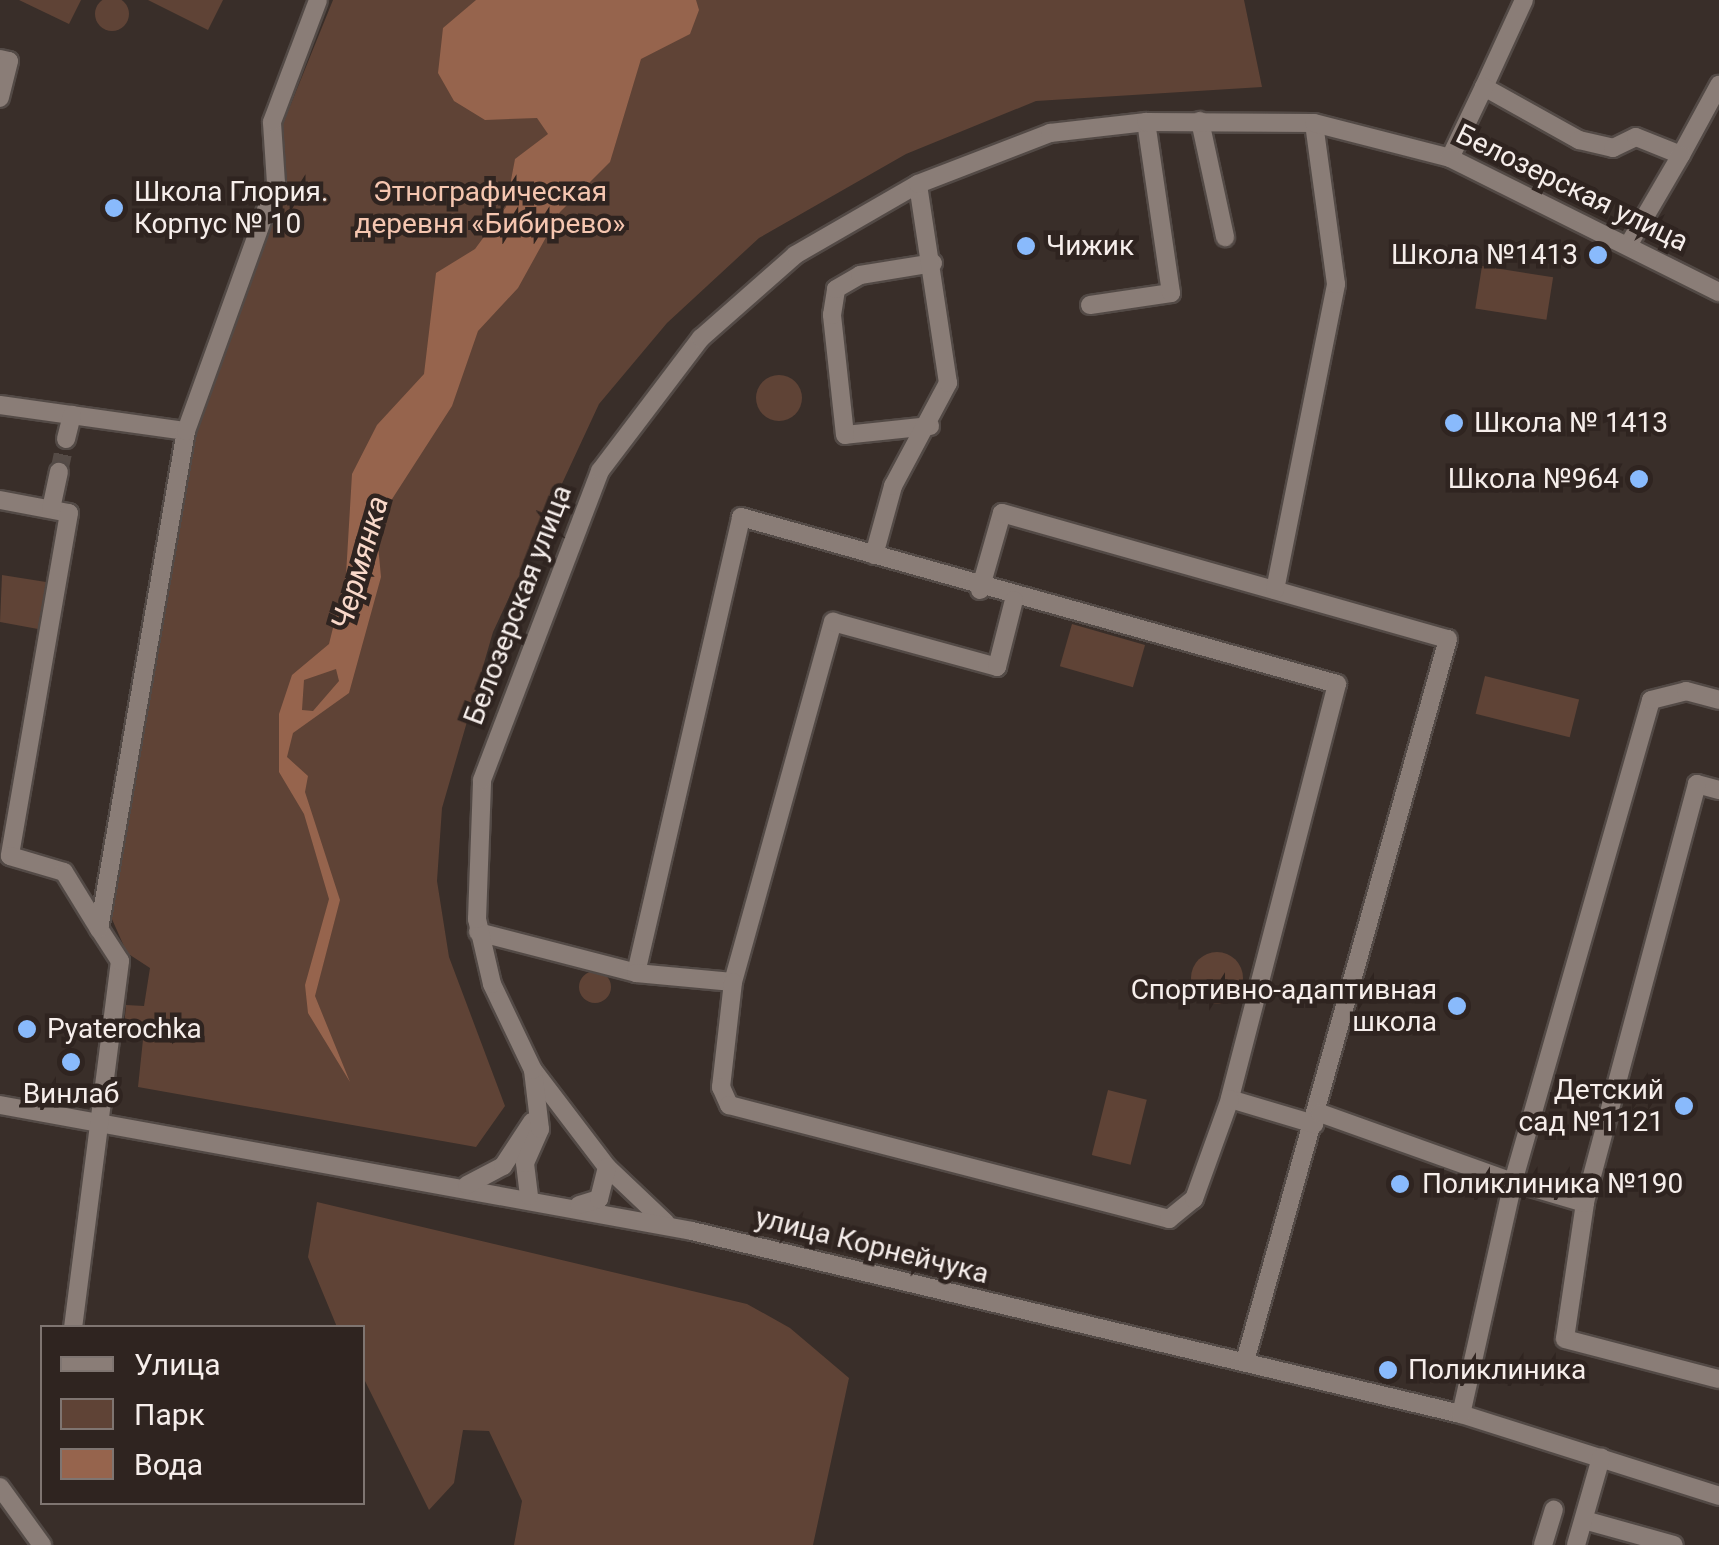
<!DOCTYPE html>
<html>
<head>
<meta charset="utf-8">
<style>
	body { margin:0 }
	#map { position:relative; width:1719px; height:1545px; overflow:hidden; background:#392e29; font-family:Roboto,sans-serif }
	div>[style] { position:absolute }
	.green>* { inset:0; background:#5f4336; transform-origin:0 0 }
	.round { border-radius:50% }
	.water>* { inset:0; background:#96644d }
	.minor-tunnel>* { height:18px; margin-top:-9px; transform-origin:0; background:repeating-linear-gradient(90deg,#554b46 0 18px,transparent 0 27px) }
	.roads { filter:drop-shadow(2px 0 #534a46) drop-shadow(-2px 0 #534a46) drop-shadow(0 2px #534a46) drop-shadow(0 -2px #534a46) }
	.minor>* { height:18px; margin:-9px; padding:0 9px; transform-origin:9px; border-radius:9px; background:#8a7d77 }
	.dots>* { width:28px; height:28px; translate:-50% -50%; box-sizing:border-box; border:5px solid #2f2420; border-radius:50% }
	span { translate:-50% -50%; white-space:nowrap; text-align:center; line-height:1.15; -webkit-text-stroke:9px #2f2420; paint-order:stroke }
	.street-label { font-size:28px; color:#f6eeeb }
	.poi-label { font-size:28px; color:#f6eeeb }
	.left { translate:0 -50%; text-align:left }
	.right { translate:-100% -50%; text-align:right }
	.park-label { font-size:28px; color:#f5c6b0 }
	.water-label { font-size:30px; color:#f9d9ca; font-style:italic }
	.legend { position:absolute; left:40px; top:1325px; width:325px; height:180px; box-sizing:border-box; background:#2f2420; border:2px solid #7f7571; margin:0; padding:12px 18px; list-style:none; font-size:30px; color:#f6eeeb }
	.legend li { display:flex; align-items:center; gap:20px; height:50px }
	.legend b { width:50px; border:2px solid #7f7571 }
</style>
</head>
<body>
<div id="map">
	<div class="green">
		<div class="round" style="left:95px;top:-3px;width:34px;height:34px"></div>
		<div style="clip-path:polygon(19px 0,81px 0,69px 24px)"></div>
		<div style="clip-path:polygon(148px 0,223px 0,208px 30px)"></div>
		<div style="clip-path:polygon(333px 0,1244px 0,1262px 87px,1036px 101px,906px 154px,759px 238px,667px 323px,599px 404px,493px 632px,442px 808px,437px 881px,449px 957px,505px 1106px,476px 1147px,138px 1087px,144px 1030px,124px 1027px,126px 1005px,144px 1006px,150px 968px,127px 953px,111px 917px,190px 443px,284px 174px,282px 126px)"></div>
		<div style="left:1482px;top:266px;width:72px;height:43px;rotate:9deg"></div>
		<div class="round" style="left:756px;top:375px;width:46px;height:46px"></div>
		<div style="clip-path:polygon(2px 575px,46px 582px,38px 629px,0 622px)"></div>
		<div style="left:1072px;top:624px;width:76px;height:44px;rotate:16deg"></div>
		<div style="left:1485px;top:676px;width:97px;height:39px;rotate:14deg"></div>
		<div class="round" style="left:1191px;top:952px;width:52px;height:52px"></div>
		<div class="round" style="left:579px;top:971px;width:32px;height:32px"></div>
		<div style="left:1108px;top:1090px;width:40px;height:67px;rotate:14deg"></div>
		<div style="clip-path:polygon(317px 1202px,747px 1304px,790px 1328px,849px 1378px,813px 1545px,514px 1545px,522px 1501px,489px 1431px,463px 1430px,454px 1483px,429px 1510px,363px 1377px,362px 1328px,337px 1327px,308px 1257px)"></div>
	</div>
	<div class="water">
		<div style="clip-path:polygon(evenodd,476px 0,696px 0,699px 10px,690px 34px,641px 59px,610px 162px,560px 212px,518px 288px,478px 331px,452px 406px,376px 524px,381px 577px,349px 693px,293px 733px,287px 757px,308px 776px,305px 792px,340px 900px,315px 996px,350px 1082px,308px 1013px,305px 985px,329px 899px,304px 814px,279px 772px,279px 714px,292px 675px,329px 644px,346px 575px,352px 474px,377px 425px,424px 374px,436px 273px,475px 249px,506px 207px,515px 159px,548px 134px,537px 118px,485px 120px,454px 101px,438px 73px,443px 28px,476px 0,336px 669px,339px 681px,313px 711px,302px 710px,304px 680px,336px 669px)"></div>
	</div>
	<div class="minor-tunnel">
		<div style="left:59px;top:472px;width:34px;rotate:-78deg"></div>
	</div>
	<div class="roads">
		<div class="minor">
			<div style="left:1524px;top:0;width:96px;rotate:114.7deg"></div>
			<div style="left:1484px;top:87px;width:109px;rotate:29.2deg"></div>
			<div style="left:1579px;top:140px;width:35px;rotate:13deg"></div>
			<div style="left:1613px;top:148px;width:25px;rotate:-26deg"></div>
			<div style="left:1636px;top:137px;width:48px;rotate:21.8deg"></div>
			<div style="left:1681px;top:155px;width:80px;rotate:-61.5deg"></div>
			<div style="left:0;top:59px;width:9px;rotate:13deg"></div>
			<div style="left:9px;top:61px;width:38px;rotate:104deg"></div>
			<div style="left:1200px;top:121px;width:119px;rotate:77.8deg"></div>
			<div style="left:1450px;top:158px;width:79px;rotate:-64.4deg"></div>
			<div style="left:1629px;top:244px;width:103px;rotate:-59.7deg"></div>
			<div style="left:1090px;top:305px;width:82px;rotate:-8.4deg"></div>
			<div style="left:1171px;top:293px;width:173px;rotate:-98.3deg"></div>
			<div style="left:0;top:405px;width:188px;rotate:8deg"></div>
			<div style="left:930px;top:426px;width:85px;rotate:174deg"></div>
			<div style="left:845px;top:435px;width:121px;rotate:-96.2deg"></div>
			<div style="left:832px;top:315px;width:26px;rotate:-81deg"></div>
			<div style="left:836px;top:289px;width:28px;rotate:-30deg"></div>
			<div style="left:860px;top:275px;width:74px;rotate:-9.3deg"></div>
			<div style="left:66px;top:439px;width:25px;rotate:-76deg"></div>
			<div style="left:0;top:500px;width:70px;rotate:10.7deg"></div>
			<div style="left:69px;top:513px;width:348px;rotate:99.8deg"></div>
			<div style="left:10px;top:856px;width:56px;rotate:16.5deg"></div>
			<div style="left:64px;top:872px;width:67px;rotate:58.4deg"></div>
			<div style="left:51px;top:509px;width:38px;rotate:-78deg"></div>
			<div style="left:874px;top:555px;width:72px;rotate:-74.6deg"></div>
			<div style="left:893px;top:486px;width:117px;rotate:-61.9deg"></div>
			<div style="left:948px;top:383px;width:201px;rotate:-98.6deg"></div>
			<div style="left:980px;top:590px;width:80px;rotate:-74.1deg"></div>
			<div style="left:1002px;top:513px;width:463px;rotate:15.8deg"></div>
			<div style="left:1448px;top:639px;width:750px;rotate:105.7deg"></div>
			<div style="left:1275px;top:590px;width:312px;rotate:-78.7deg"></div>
			<div style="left:1336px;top:284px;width:162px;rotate:-97.8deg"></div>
			<div style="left:1719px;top:790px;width:23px;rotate:-165deg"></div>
			<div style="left:1697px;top:784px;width:434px;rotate:105deg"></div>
			<div style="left:1585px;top:1203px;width:137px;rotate:98.4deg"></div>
			<div style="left:1565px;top:1339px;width:159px;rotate:14.6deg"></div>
			<div style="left:478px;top:932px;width:163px;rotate:14.5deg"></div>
			<div style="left:636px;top:973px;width:468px;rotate:-77deg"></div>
			<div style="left:741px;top:517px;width:619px;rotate:15.65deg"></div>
			<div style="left:1337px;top:684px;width:429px;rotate:104.5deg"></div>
			<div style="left:1230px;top:1099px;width:88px;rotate:16.6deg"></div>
			<div style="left:636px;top:973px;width:97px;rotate:5.3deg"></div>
			<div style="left:733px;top:982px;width:374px;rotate:-74.5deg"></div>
			<div style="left:833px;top:622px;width:170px;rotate:15.3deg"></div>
			<div style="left:997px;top:667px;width:69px;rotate:-75.8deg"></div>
			<div style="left:733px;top:982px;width:106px;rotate:96.5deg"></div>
			<div style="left:721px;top:1087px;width:20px;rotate:66deg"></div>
			<div style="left:729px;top:1105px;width:455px;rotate:14.5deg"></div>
			<div style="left:1169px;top:1219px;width:32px;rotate:-39deg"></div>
			<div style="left:1194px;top:1199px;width:106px;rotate:-70.2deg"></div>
			<div style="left:533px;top:1070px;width:122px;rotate:52.7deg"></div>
			<div style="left:607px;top:1167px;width:81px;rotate:43.5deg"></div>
			<div style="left:0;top:1105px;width:703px;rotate:10.32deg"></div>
			<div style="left:692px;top:1231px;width:790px;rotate:13.39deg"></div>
			<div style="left:1461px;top:1414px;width:271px;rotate:17.6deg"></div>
			<div style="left:1320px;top:1113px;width:205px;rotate:19.7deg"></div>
			<div style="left:1513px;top:1182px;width:238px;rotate:102.6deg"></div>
			<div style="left:467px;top:1185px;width:41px;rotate:-27.8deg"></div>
			<div style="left:503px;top:1166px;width:53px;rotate:-56.6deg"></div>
			<div style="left:529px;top:1196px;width:33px;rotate:-97deg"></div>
			<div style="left:525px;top:1163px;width:37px;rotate:-66deg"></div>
			<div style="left:540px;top:1129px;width:59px;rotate:-96.8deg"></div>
			<div style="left:533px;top:1070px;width:95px;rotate:-115.5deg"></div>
			<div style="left:492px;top:984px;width:67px;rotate:-103deg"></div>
			<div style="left:477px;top:919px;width:139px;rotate:-87.9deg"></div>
			<div style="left:482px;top:780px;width:331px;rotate:-69.1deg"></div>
			<div style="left:600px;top:471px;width:167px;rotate:-52.8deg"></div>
			<div style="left:701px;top:338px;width:125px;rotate:-41.4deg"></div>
			<div style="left:795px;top:255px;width:142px;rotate:-30deg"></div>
			<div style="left:918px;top:184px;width:142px;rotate:-21.1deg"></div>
			<div style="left:1050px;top:133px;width:97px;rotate:-6.5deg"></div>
			<div style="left:1146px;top:122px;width:168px;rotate:0.3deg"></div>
			<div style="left:1314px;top:123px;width:140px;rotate:14.4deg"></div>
			<div style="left:1450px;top:158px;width:301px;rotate:26.5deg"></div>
			<div style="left:1585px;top:1203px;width:75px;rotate:-163.7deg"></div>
			<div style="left:1513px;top:1182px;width:501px;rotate:-74.02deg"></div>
			<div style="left:1651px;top:700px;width:36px;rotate:-14deg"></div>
			<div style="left:1686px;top:691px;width:34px;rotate:15deg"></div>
			<div style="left:579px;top:1205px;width:21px;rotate:-17deg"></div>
			<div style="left:599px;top:1199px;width:33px;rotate:-76deg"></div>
			<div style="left:73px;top:1328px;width:370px;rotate:-82.7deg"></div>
			<div style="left:120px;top:961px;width:38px;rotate:-123deg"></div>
			<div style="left:99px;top:929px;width:506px;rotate:-80.09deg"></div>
			<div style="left:186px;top:431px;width:264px;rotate:-70.1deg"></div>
			<div style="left:276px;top:183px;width:61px;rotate:-93.8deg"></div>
			<div style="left:272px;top:122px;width:130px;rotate:-69.3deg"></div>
			<div style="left:0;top:1487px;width:72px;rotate:54.1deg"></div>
			<div style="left:1584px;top:1520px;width:93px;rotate:15.5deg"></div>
			<div style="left:1543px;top:1545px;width:37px;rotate:-73deg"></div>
			<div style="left:1576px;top:1545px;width:91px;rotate:-74deg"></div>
		</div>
	</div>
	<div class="dots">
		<div style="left:114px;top:208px;background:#89bafc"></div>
		<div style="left:1026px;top:246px;background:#89bafc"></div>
		<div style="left:1598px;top:255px;background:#89bafc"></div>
		<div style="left:1454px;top:423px;background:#89bafc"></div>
		<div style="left:1639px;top:479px;background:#89bafc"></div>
		<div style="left:1457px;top:1006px;background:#89bafc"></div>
		<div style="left:27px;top:1029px;background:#89bafc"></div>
		<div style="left:71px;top:1062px;background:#89bafc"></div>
		<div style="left:1684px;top:1106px;background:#89bafc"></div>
		<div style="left:1400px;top:1184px;background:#89bafc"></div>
		<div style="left:1388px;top:1370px;background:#89bafc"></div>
	</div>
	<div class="street-label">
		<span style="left:1572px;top:188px;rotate:26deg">Белозерская улица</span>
		<span style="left:518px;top:605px;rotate:-69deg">Белозерская улица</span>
		<span style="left:872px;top:1246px;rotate:14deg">улица Корнейчука</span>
	</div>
	<div class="poi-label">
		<span class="left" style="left:134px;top:208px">Школа Глория.<br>Корпус № 10</span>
		<span class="left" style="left:1046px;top:246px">Чижик</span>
		<span class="right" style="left:1578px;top:255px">Школа №1413</span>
		<span class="left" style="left:1474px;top:423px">Школа № 1413</span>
		<span class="right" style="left:1619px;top:479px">Школа №964</span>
		<span class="right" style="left:1437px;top:1006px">Спортивно-адаптивная<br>школа</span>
		<span class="left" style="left:47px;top:1029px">Pyaterochka</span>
		<span class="right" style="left:1664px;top:1106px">Детский<br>сад №1121</span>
		<span style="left:71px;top:1094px">Винлаб</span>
		<span class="left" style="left:1422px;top:1184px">Поликлиника №190</span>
		<span class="left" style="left:1408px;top:1370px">Поликлиника</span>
	</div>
	<div class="park-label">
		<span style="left:490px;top:208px">Этнографическая<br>деревня «Бибирево»</span>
	</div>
	<div class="water-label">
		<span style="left:360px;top:563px;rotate:-74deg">Чермянка</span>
	</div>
	<ul class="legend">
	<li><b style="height:12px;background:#8a7d77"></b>Улица</li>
	<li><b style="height:28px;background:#5f4336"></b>Парк</li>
	<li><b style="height:28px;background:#96644d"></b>Вода</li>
	</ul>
</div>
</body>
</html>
